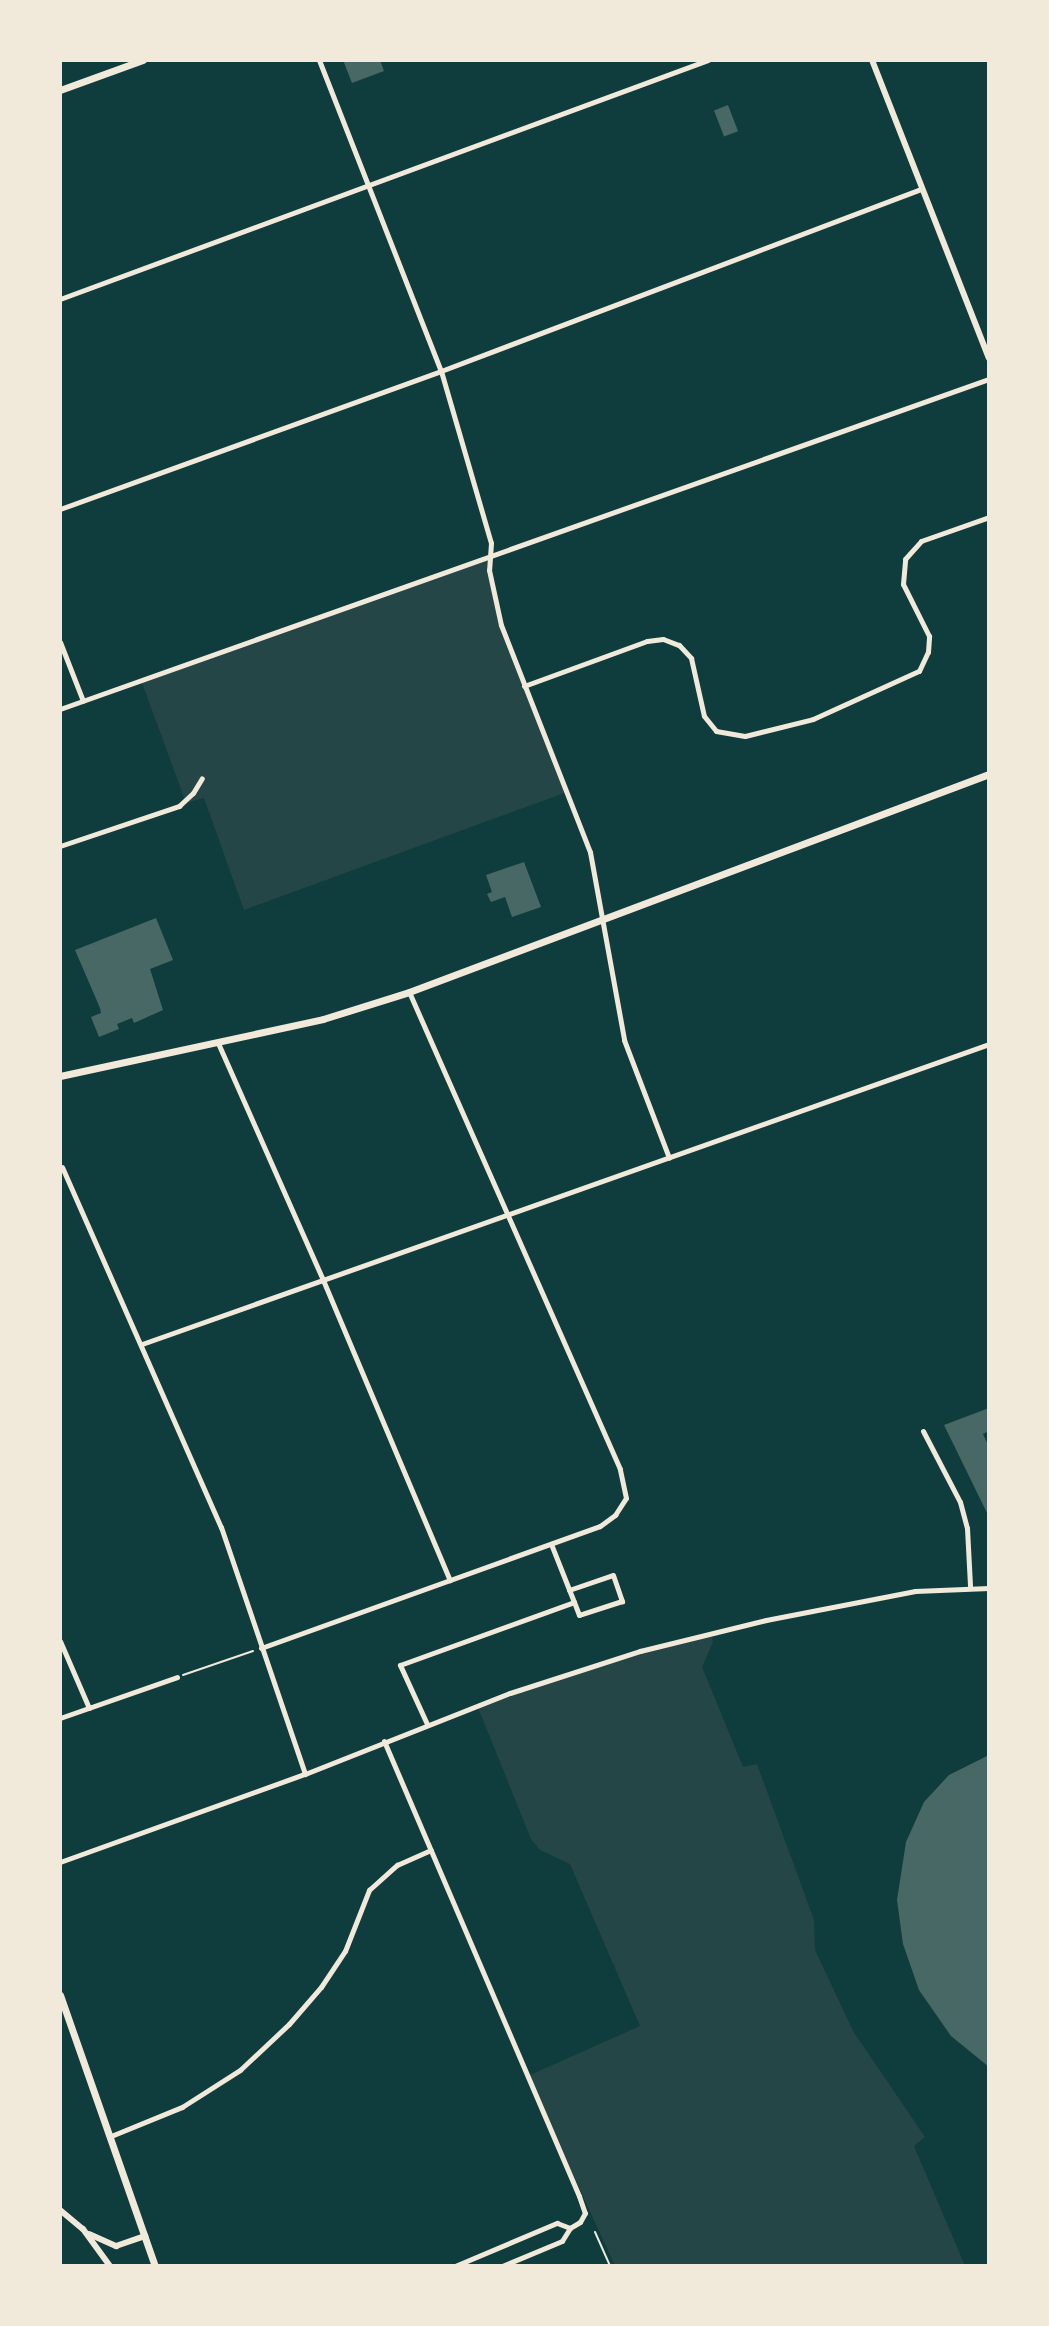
<!DOCTYPE html>
<html>
<head>
<meta charset="utf-8">
<style>
	body { margin:0 }
	#map { position:relative; width:1049px; height:2326px; overflow:hidden; background:#0f3d3e; font-family:Raleway,sans-serif }
	div>[style] { position:absolute }
	.green>* { inset:0; background:#244646 }
	.building>* { inset:0; background:#486865; transform-origin:0 0 }
	.path>* { height:2px; margin:-1px; padding:0 1px; transform-origin:1px; border-radius:1px; background:#f1e9da }
	.minor>* { height:5px; margin:-2.5px; padding:0 2.5px; transform-origin:2.5px; border-radius:2.5px; background:#f1e9da }
	.tertiary>* { height:6px; margin:-3px; padding:0 3px; transform-origin:3px; border-radius:3px; background:#f1e9da }
	.secondary>* { height:7px; margin:-3.5px; padding:0 3.5px; transform-origin:3.5px; border-radius:3.5px; background:#f1e9da }
	span { translate:-50% -50%; white-space:nowrap; text-align:center; line-height:1.15; -webkit-text-stroke:6px #f1e9da; paint-order:stroke }
	.frame { position:absolute; inset:0; border:62px solid #f1e9da; pointer-events:none }
</style>
</head>
<body>
<div id="map">
	<div class="green">
		<div style="clip-path:polygon(490px 556px,489px 571px,501px 625px,567px 792px,244px 910px,204px 798px,186px 803px,141px 680px)"></div>
		<div style="clip-path:polygon(711px 1633px,713px 1642px,702px 1667px,743px 1767px,757px 1764px,814px 1920px,815px 1950px,853px 2031px,925px 2137px,914px 2146px,965px 2266px,615px 2266px,528px 2076px,640px 2026px,570px 1864px,540px 1850px,531px 1839px,477px 1705px,562px 1675px)"></div>
	</div>
	<div class="building">
		<div style="clip-path:polygon(343px 60px,380px 60px,384px 71px,352px 83px)"></div>
		<div style="left:728px;top:105px;width:28px;height:15px;rotate:69deg"></div>
		<div style="clip-path:polygon(524px 862px,541px 907px,512px 917px,505px 897px,491px 902px,487px 894px,492px 892px,486px 875px)"></div>
		<div style="clip-path:polygon(156px 918px,173px 960px,150px 969px,163px 1010px,134px 1023px,132px 1018px,117px 1024px,119px 1029px,99px 1037px,91px 1017px,101px 1013px,100px 1008px,75px 950px)"></div>
		<div style="clip-path:polygon(989px 1408px,989px 1431px,983px 1434px,989px 1447px,989px 1517px,944px 1425px)"></div>
		<div style="clip-path:polygon(989px 1755px,989px 2067px,951px 2036px,919px 1990px,903px 1944px,897px 1900px,906px 1842px,924px 1802px,949px 1775px)"></div>
	</div>
	<div class="path">
		<div style="left:183px;top:1675px;width:74px;rotate:-18.9deg"></div>
		<div style="left:595px;top:2232px;width:37px;rotate:66deg"></div>
	</div>
	<div class="minor">
		<div style="left:319px;top:60px;width:334px;rotate:68.6deg"></div>
		<div style="left:441px;top:371px;width:179px;rotate:73.8deg"></div>
		<div style="left:491px;top:543px;width:27px;rotate:94deg"></div>
		<div style="left:489px;top:570px;width:56px;rotate:77.7deg"></div>
		<div style="left:501px;top:625px;width:244px;rotate:68.6deg"></div>
		<div style="left:590px;top:852px;width:191px;rotate:79.7deg"></div>
		<div style="left:624px;top:1040px;width:126px;rotate:69.1deg"></div>
		<div style="left:60px;top:299px;width:691px;rotate:-20.25deg"></div>
		<div style="left:60px;top:509px;width:405px;rotate:-19.9deg"></div>
		<div style="left:441px;top:371px;width:513px;rotate:-20.77deg"></div>
		<div style="left:60px;top:642px;width:63px;rotate:68.7deg"></div>
		<div style="left:524px;top:686px;width:131px;rotate:-20.1deg"></div>
		<div style="left:647px;top:641px;width:16px;rotate:-7deg"></div>
		<div style="left:663px;top:639px;width:17px;rotate:21deg"></div>
		<div style="left:679px;top:645px;width:18px;rotate:47deg"></div>
		<div style="left:691px;top:658px;width:59px;rotate:77.4deg"></div>
		<div style="left:704px;top:716px;width:19px;rotate:51deg"></div>
		<div style="left:716px;top:731px;width:29px;rotate:10deg"></div>
		<div style="left:745px;top:736px;width:70px;rotate:-14deg"></div>
		<div style="left:813px;top:719px;width:116px;rotate:-24.4deg"></div>
		<div style="left:919px;top:671px;width:21px;rotate:-65deg"></div>
		<div style="left:928px;top:652px;width:16px;rotate:-86deg"></div>
		<div style="left:929px;top:636px;width:58px;rotate:-116.6deg"></div>
		<div style="left:903px;top:584px;width:25px;rotate:-85deg"></div>
		<div style="left:905px;top:559px;width:24px;rotate:-48deg"></div>
		<div style="left:921px;top:541px;width:72px;rotate:-19.4deg"></div>
		<div style="left:60px;top:709px;width:986px;rotate:-19.56deg"></div>
		<div style="left:60px;top:846px;width:126px;rotate:-18.6deg"></div>
		<div style="left:179px;top:806px;width:19px;rotate:-43deg"></div>
		<div style="left:193px;top:793px;width:17px;rotate:-59deg"></div>
		<div style="left:218px;top:1043px;width:259px;rotate:66.1deg"></div>
		<div style="left:323px;top:1280px;width:326px;rotate:67.1deg"></div>
		<div style="left:62px;top:1167px;width:394px;rotate:66.2deg"></div>
		<div style="left:221px;top:1527px;width:261px;rotate:71.2deg"></div>
		<div style="left:142px;top:1344px;width:899px;rotate:-19.5deg"></div>
		<div style="left:923px;top:1431px;width:80px;rotate:62.5deg"></div>
		<div style="left:960px;top:1502px;width:27px;rotate:75deg"></div>
		<div style="left:967px;top:1528px;width:58px;rotate:87deg"></div>
		<div style="left:569px;top:1590px;width:46px;rotate:-18.8deg"></div>
		<div style="left:613px;top:1575px;width:28px;rotate:71deg"></div>
		<div style="left:622px;top:1601px;width:45px;rotate:162deg"></div>
		<div style="left:579px;top:1615px;width:14px;rotate:-111deg"></div>
		<div style="left:60px;top:1641px;width:73px;rotate:66.6deg"></div>
		<div style="left:261px;top:1648px;width:360px;rotate:-19.8deg"></div>
		<div style="left:600px;top:1526px;width:19px;rotate:-36deg"></div>
		<div style="left:615px;top:1515px;width:20px;rotate:-57deg"></div>
		<div style="left:626px;top:1498px;width:30px;rotate:-102deg"></div>
		<div style="left:620px;top:1469px;width:522px;rotate:-113.86deg"></div>
		<div style="left:60px;top:1718px;width:124px;rotate:-19.3deg"></div>
		<div style="left:427px;top:1724px;width:65px;rotate:-114.6deg"></div>
		<div style="left:400px;top:1665px;width:185px;rotate:-19.9deg"></div>
		<div style="left:574px;top:1602px;width:62px;rotate:-111.6deg"></div>
		<div style="left:384px;top:1741px;width:495px;rotate:66.8deg"></div>
		<div style="left:579px;top:2196px;width:18px;rotate:71deg"></div>
		<div style="left:585px;top:2213px;width:10px;rotate:119deg"></div>
		<div style="left:580px;top:2222px;width:12px;rotate:149deg"></div>
		<div style="left:60px;top:1862px;width:260px;rotate:-19.8deg"></div>
		<div style="left:305px;top:1774px;width:220px;rotate:-21.6deg"></div>
		<div style="left:510px;top:1693px;width:137px;rotate:-17.9deg"></div>
		<div style="left:640px;top:1651px;width:130px;rotate:-13.8deg"></div>
		<div style="left:766px;top:1620px;width:152px;rotate:-11deg"></div>
		<div style="left:915px;top:1591px;width:74px;rotate:-2.3deg"></div>
		<div style="left:111px;top:2136px;width:77px;rotate:-22.2deg"></div>
		<div style="left:182px;top:2107px;width:69px;rotate:-32.5deg"></div>
		<div style="left:240px;top:2070px;width:67px;rotate:-43.2deg"></div>
		<div style="left:289px;top:2024px;width:49px;rotate:-49.1deg"></div>
		<div style="left:321px;top:1987px;width:43px;rotate:-56.3deg"></div>
		<div style="left:345px;top:1951px;width:66px;rotate:-68.5deg"></div>
		<div style="left:369px;top:1890px;width:38px;rotate:-42deg"></div>
		<div style="left:397px;top:1865px;width:37px;rotate:-24deg"></div>
		<div style="left:455px;top:2266px;width:111px;rotate:-22.9deg"></div>
		<div style="left:557px;top:2223px;width:14px;rotate:21deg"></div>
		<div style="left:570px;top:2228px;width:15px;rotate:122deg"></div>
		<div style="left:562px;top:2241px;width:65px;rotate:157.4deg"></div>
	</div>
	<div class="tertiary">
		<div style="left:872px;top:60px;width:320px;rotate:68.6deg"></div>
		<div style="left:60px;top:2210px;width:30px;rotate:40deg"></div>
		<div style="left:83px;top:2229px;width:46px;rotate:53.9deg"></div>
		<div style="left:89px;top:2234px;width:30px;rotate:24deg"></div>
		<div style="left:116px;top:2246px;width:31px;rotate:-19deg"></div>
	</div>
	<div class="secondary">
		<div style="left:60px;top:90px;width:88px;rotate:-19.9deg"></div>
		<div style="left:60px;top:1076px;width:269px;rotate:-12.2deg"></div>
		<div style="left:323px;top:1019px;width:90px;rotate:-17.4deg"></div>
		<div style="left:409px;top:992px;width:620px;rotate:-20.6deg"></div>
		<div style="left:60px;top:1995px;width:287px;rotate:70.7deg"></div>
	</div>
	<div class="frame"></div>
</div>
</body>
</html>
